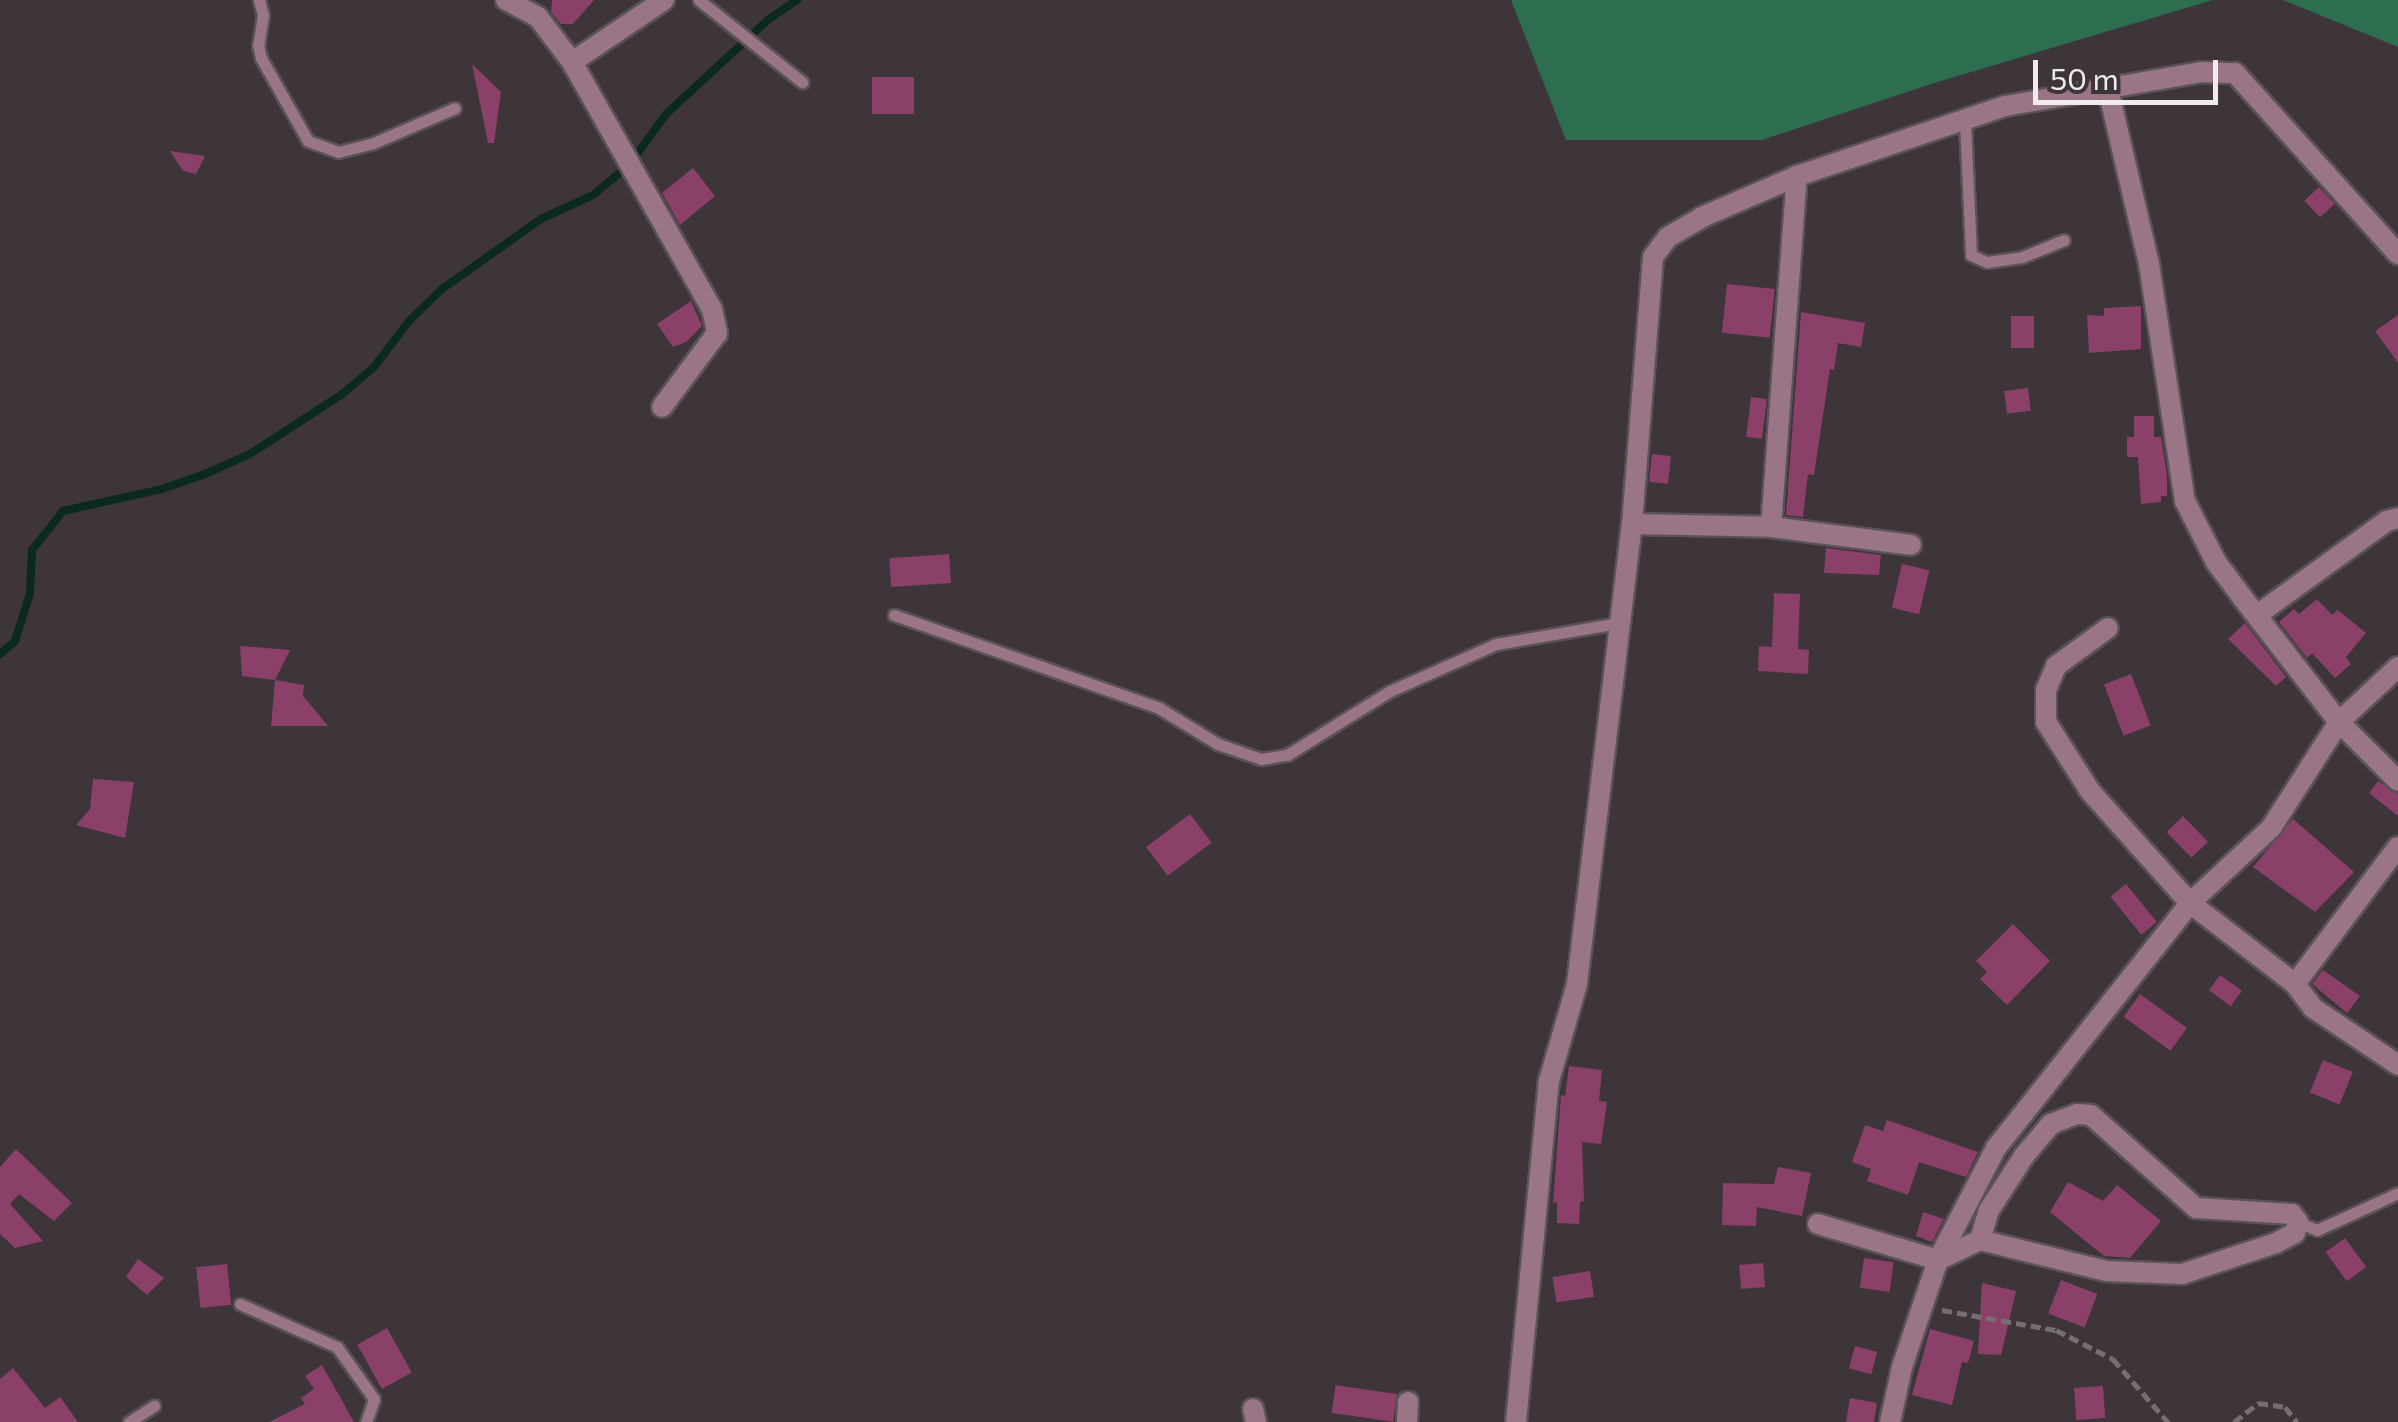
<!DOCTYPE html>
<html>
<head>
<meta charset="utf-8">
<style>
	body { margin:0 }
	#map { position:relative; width:2398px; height:1422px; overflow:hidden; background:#3d3539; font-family:Commissioner,sans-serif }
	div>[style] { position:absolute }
	.green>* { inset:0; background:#2e6e50 }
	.stream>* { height:8px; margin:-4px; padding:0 4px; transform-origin:4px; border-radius:4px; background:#0b291c }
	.building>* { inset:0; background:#8a4069; transform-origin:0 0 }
	.path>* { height:5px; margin-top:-2.5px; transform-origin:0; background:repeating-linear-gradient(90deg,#766f72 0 10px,transparent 0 15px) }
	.roads { filter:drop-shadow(2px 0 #5a5256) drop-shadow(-2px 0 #5a5256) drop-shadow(0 2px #5a5256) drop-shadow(0 -2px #5a5256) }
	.service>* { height:11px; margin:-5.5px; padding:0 5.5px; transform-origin:5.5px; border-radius:5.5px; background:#997587 }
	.minor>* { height:20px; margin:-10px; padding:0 10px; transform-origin:10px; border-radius:10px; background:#997587 }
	span { translate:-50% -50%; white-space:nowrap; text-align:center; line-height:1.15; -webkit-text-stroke:8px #3d3539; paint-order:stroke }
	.scale { position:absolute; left:2033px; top:60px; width:185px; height:45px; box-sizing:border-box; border:5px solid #f0ebed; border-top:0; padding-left:12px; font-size:30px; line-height:35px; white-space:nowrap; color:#f0ebed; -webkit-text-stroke:8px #3d3539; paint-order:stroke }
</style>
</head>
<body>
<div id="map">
	<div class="green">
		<div style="clip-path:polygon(1511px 0,2213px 0,1934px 83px,1762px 140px,1566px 140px)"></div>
		<div style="clip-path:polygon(2283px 0,2398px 0,2398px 47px)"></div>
	</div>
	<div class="stream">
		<div style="left:0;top:654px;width:20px;rotate:-41deg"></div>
		<div style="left:15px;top:641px;width:50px;rotate:-72.6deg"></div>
		<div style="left:30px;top:593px;width:43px;rotate:-87.3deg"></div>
		<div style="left:32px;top:550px;width:50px;rotate:-51.5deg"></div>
		<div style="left:63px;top:511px;width:101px;rotate:-12.5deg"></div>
		<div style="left:162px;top:489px;width:46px;rotate:-19.2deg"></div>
		<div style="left:205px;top:474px;width:49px;rotate:-24deg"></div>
		<div style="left:250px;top:454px;width:108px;rotate:-33deg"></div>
		<div style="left:341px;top:395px;width:43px;rotate:-40.3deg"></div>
		<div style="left:374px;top:367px;width:58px;rotate:-52.7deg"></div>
		<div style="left:409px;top:321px;width:46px;rotate:-44.1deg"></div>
		<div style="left:442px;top:289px;width:121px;rotate:-35.3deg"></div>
		<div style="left:541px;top:219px;width:57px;rotate:-24.8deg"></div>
		<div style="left:593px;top:195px;width:47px;rotate:-39.8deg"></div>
		<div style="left:629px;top:165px;width:63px;rotate:-54deg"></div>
		<div style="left:666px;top:114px;width:140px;rotate:-42.7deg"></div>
		<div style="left:769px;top:19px;width:34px;rotate:-34deg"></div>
	</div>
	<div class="building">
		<div style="clip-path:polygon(552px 0,594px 0,573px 24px,561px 24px,551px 12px)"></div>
		<div style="clip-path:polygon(472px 64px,501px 92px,494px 143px,488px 143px)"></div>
		<div style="left:914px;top:77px;width:37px;height:42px;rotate:90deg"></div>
		<div style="clip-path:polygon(170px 151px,205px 156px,196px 174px,183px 171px)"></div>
		<div style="clip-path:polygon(693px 168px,715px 196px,680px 225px,662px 193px)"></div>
		<div style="left:2319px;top:187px;width:23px;height:20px;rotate:47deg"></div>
		<div style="left:1727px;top:284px;width:48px;height:49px;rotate:6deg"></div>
		<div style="clip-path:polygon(691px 301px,702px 326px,686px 342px,673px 347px,657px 324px)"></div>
		<div style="clip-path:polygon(2141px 306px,2141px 349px,2089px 353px,2087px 315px,2104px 316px,2104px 308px)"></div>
		<div style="clip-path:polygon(1801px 312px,1865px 323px,1861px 347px,1838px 343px,1834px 370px,1830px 369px,1814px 475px,1808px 474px,1803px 517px,1786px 515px)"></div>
		<div style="clip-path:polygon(2398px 315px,2398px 363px,2375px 331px)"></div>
		<div style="left:2011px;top:316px;width:23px;height:32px"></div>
		<div style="left:2028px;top:388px;width:23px;height:24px;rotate:83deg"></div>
		<div style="left:1751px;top:397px;width:16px;height:40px;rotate:7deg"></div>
		<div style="clip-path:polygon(2134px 416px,2154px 416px,2154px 437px,2161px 437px,2167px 475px,2167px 496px,2161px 496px,2161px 502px,2141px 504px,2138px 457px,2127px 457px,2127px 437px,2134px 437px)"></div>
		<div style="left:1652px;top:454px;width:19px;height:28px;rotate:6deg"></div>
		<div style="clip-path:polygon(1826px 548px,1881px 555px,1879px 575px,1824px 573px)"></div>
		<div style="left:949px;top:554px;width:29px;height:60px;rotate:86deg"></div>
		<div style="left:1902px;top:564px;width:28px;height:45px;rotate:13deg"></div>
		<div style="clip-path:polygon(1774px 593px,1800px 594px,1798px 649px,1809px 650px,1808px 674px,1758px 671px,1759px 646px,1772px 647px)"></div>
		<div style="clip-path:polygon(2317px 599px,2332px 615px,2338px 610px,2366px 633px,2346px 657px,2351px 664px,2335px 678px,2312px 653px,2307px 658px,2279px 622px,2294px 609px,2299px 614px)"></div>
		<div style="clip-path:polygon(2245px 623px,2286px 677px,2276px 686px,2228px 639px)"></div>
		<div style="clip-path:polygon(240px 646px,290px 650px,275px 680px,242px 676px)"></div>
		<div style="left:2131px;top:674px;width:55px;height:29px;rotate:69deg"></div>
		<div style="clip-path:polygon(275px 680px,304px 685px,303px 696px,328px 726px,271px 726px)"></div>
		<div style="clip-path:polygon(93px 779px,134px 782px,125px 838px,76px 825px,90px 809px)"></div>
		<div style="clip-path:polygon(2378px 781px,2398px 794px,2398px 816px,2369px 793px)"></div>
		<div style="left:1190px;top:814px;width:36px;height:55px;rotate:53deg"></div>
		<div style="left:2183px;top:816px;width:36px;height:23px;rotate:46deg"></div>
		<div style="clip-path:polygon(2293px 819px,2354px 872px,2315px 912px,2253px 867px)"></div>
		<div style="left:2126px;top:884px;width:49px;height:20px;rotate:51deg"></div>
		<div style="clip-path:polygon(2013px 924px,2050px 961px,2007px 1005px,1980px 979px,1987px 972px,1976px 961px)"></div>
		<div style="clip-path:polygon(2323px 970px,2360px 996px,2347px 1013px,2312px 984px)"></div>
		<div style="left:2220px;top:975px;width:27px;height:19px;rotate:36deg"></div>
		<div style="left:2140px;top:994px;width:58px;height:28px;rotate:36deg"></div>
		<div style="left:2323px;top:1060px;width:32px;height:35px;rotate:22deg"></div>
		<div style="clip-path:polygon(1569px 1066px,1602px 1070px,1599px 1101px,1607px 1102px,1601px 1144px,1582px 1142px,1584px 1201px,1580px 1202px,1579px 1224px,1557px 1223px,1557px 1202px,1553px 1203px,1561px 1095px,1565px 1096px)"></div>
		<div style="clip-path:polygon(1887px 1120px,1978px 1152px,1966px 1177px,1919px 1162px,1908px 1195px,1867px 1181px,1871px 1169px,1852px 1162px,1865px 1125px,1883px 1131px)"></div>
		<div style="clip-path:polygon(16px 1149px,72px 1203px,54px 1221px,19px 1194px,10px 1204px,43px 1241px,15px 1248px,0 1234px,0 1167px)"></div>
		<div style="clip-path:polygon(1778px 1167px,1811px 1173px,1802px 1216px,1757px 1207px,1756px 1226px,1722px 1225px,1723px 1183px,1774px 1184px)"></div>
		<div style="clip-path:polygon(2068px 1182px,2103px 1201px,2117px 1185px,2161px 1221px,2130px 1258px,2104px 1256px,2050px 1212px)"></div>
		<div style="clip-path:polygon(1923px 1212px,1944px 1219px,1932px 1242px,1916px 1236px)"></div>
		<div style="left:2345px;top:1238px;width:36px;height:24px;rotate:54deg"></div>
		<div style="left:1864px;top:1258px;width:30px;height:30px;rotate:8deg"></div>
		<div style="clip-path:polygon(138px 1259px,164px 1278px,147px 1295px,126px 1277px)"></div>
		<div style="left:1763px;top:1263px;width:24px;height:24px;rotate:85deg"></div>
		<div style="left:227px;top:1264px;width:41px;height:31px;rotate:84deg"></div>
		<div style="left:1590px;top:1271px;width:26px;height:38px;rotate:81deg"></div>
		<div style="left:2061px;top:1280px;width:39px;height:36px;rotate:21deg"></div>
		<div style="clip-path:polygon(1982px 1283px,2016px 1291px,2001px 1355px,1978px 1354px)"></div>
		<div style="left:387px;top:1328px;width:51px;height:34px;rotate:61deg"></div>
		<div style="clip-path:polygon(1930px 1329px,1974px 1341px,1968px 1363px,1962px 1362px,1952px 1405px,1912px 1395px)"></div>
		<div style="left:1855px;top:1346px;width:23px;height:23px;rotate:15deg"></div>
		<div style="clip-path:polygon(322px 1365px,354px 1422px,269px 1422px,305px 1404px,301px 1398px,314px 1389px,305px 1376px)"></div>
		<div style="clip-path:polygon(13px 1368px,45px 1408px,60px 1397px,78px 1422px,0 1422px,0 1379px)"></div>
		<div style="left:2103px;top:1386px;width:32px;height:29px;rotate:86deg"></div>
		<div style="left:1397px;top:1394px;width:28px;height:62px;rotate:98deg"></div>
		<div style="clip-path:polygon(1850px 1398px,1877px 1403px,1874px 1422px,1846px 1422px)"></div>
	</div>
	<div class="path">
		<div style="left:1942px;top:1310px;width:116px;rotate:10deg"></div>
		<div style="left:2056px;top:1330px;width:64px;rotate:27deg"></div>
		<div style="left:2113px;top:1359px;width:84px;rotate:48.9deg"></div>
		<div style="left:2234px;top:1422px;width:31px;rotate:-38deg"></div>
		<div style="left:2258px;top:1403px;width:27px;rotate:8deg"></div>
		<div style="left:2285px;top:1407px;width:19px;rotate:51deg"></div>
	</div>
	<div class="roads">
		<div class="service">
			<div style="left:259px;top:0;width:16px;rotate:75deg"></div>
			<div style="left:263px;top:15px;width:30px;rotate:99deg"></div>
			<div style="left:258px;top:45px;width:13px;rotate:77deg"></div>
			<div style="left:261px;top:58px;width:95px;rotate:60.5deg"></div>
			<div style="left:308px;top:141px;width:32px;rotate:20deg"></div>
			<div style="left:338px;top:152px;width:34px;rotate:-14deg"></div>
			<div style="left:371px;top:144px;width:91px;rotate:-23.2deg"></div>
			<div style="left:699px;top:0;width:132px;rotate:38.5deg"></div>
			<div style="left:1965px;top:122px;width:133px;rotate:87.4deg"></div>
			<div style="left:1971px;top:255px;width:17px;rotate:24deg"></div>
			<div style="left:1987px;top:262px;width:35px;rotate:-8deg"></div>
			<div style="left:2022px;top:257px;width:45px;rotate:-22deg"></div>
			<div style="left:894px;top:615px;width:281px;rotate:19.3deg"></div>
			<div style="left:1159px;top:708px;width:69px;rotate:31.4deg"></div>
			<div style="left:1218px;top:744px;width:46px;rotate:19.2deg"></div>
			<div style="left:1261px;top:759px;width:26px;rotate:-9deg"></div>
			<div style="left:1287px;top:755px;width:121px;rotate:-31.9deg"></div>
			<div style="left:1390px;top:691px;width:116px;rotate:-23.9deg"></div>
			<div style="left:1496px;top:644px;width:125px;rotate:-9.7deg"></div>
			<div style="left:2298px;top:1222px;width:21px;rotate:23deg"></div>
			<div style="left:2317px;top:1230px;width:89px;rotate:-24.6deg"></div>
			<div style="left:240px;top:1304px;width:106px;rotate:23.9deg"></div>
			<div style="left:337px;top:1347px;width:64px;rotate:54.6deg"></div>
			<div style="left:374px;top:1399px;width:24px;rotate:109deg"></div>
			<div style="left:129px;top:1422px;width:30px;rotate:-33deg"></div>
		</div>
		<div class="minor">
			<div style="left:506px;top:0;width:36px;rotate:28deg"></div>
			<div style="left:538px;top:17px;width:56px;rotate:52.9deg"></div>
			<div style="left:572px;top:62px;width:284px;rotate:60.5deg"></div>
			<div style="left:712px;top:309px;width:25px;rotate:78deg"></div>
			<div style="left:717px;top:333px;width:92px;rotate:126.6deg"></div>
			<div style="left:572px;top:62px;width:111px;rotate:-34deg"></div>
			<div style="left:2108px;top:89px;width:180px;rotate:76.8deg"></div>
			<div style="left:2149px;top:264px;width:240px;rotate:81.4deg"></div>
			<div style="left:2185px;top:501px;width:68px;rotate:63.1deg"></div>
			<div style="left:2216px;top:562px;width:44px;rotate:53.4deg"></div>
			<div style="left:2242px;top:597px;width:158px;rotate:52.2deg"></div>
			<div style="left:2339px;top:722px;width:83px;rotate:45deg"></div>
			<div style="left:1632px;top:524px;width:268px;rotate:-85.5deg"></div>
			<div style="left:1653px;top:257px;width:25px;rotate:-53deg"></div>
			<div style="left:1668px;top:237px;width:39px;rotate:-30deg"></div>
			<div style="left:1702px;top:217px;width:103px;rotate:-23.3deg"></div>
			<div style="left:1797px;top:176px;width:219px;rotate:-18.6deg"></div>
			<div style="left:2005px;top:106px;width:199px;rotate:-9.8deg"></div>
			<div style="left:2201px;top:72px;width:34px;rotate:2deg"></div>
			<div style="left:2235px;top:73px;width:244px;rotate:48deg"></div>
			<div style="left:1771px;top:527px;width:141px;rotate:7.3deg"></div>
			<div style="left:2257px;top:615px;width:160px;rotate:-35.9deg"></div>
			<div style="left:2387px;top:521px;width:11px;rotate:-15deg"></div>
			<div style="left:2398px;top:667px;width:81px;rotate:137deg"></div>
			<div style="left:2339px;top:722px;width:126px;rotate:122.7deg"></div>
			<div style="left:2271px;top:828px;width:110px;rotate:137.2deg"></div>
			<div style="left:2190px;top:903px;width:133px;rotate:37.6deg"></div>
			<div style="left:2295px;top:984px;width:30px;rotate:53deg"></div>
			<div style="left:2313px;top:1008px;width:102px;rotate:33.8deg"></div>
			<div style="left:2295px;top:984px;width:171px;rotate:-53.1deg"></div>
			<div style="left:1818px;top:1224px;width:125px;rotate:16.7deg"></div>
			<div style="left:1938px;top:1260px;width:47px;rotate:-25.5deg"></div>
			<div style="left:1980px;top:1240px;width:130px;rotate:13.8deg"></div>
			<div style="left:2106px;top:1271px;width:76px;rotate:2.3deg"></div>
			<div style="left:2182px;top:1274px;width:99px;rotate:-18.3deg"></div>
			<div style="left:2276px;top:1243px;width:21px;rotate:-28deg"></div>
			<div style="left:2295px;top:1233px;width:11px;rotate:-75deg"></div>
			<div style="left:2298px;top:1222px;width:10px;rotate:-127deg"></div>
			<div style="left:2292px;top:1214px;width:96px;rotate:-176.4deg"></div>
			<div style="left:2196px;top:1208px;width:140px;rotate:-138.5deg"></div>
			<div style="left:2091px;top:1115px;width:14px;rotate:-176deg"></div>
			<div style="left:2077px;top:1114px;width:28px;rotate:159deg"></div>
			<div style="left:2051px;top:1124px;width:42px;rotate:130.2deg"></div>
			<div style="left:2024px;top:1156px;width:64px;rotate:122.9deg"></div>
			<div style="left:1989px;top:1210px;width:31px;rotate:107deg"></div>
			<div style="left:1253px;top:1409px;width:13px;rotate:77deg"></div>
			<div style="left:1407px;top:1422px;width:20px;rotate:-87deg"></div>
			<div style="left:1516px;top:1422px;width:343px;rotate:-84.5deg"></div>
			<div style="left:1549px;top:1081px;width:101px;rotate:-73.9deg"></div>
			<div style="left:1577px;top:984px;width:463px;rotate:-83.2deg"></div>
			<div style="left:1632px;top:524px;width:139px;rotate:1.2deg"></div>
			<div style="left:1771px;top:527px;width:352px;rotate:-85.8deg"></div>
			<div style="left:1890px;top:1422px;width:56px;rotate:-77.7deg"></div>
			<div style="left:1902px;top:1367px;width:113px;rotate:-71.4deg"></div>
			<div style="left:1938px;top:1260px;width:126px;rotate:-62.6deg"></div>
			<div style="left:1996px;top:1148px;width:313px;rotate:-51.6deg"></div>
			<div style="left:2190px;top:903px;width:150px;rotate:-131.8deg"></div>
			<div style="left:2090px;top:791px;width:82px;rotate:-122.5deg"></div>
			<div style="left:2046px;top:722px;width:32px;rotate:-90deg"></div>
			<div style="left:2046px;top:690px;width:26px;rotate:-67deg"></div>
			<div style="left:2056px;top:666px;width:64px;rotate:-36.2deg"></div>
		</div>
	</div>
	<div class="scale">50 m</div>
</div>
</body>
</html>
